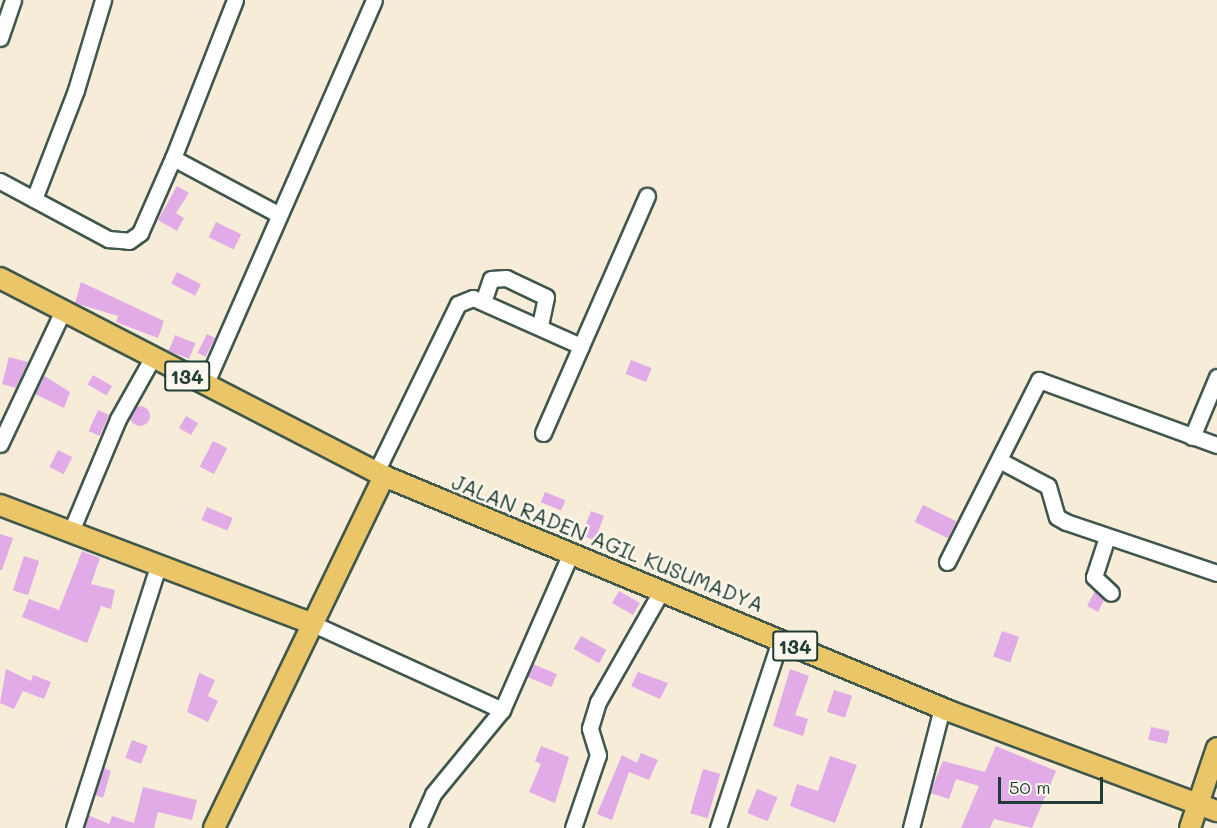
<!DOCTYPE html>
<html>
<head>
<meta charset="utf-8">
<style>
	body { margin:0 }
	#map { position:relative; width:1217px; height:828px; overflow:hidden; background:#f7ecd7; font-family:Mali,sans-serif }
	div>[style] { position:absolute }
	.building>* { inset:0; background:#e0abe6; transform-origin:0 0 }
	.round { border-radius:50% }
	.roads { filter:drop-shadow(2px 0 #3f574c) drop-shadow(-2px 0 #3f574c) drop-shadow(0 2px #3f574c) drop-shadow(0 -2px #3f574c) }
	.minor>* { height:15px; margin:-7.5px; padding:0 7.5px; transform-origin:7.5px; border-radius:7.5px; background:#fff }
	.major>* { height:20px; margin:-10px; padding:0 10px; transform-origin:10px; border-radius:10px; background:#ebc669 }
	span { translate:-50% -50%; white-space:nowrap; text-align:center; line-height:1.15; -webkit-text-stroke:5px #fbf7ec; paint-order:stroke }
	.shield-label span { padding:2px 4px; background:#fbf7ec; border:2px solid; border-radius:4px; -webkit-text-stroke-width:0 }
	.shield-label { font-size:20px; color:#1f3d34; font-weight:700 }
	.street-label { font-size:21px; color:#1f3d34 }
	.scale { position:absolute; left:998px; top:777px; width:105px; height:27px; box-sizing:border-box; border:3px solid #1f3d34; border-top:0; padding-left:8px; font-size:18px; line-height:21px; white-space:nowrap; color:#1f3d34; -webkit-text-stroke:4px #fbf7ec; paint-order:stroke }
</style>
</head>
<body>
<div id="map">
	<div class="building">
		<div style="clip-path:polygon(177px 186px,189px 193px,176px 213px,184px 218px,177px 231px,158px 220px)"></div>
		<div style="left:216px;top:222px;width:28px;height:17px;rotate:26deg"></div>
		<div style="left:177px;top:272px;width:27px;height:13px;rotate:27deg"></div>
		<div style="clip-path:polygon(81px 282px,164px 321px,158px 338px,116px 322px,118px 316px,75px 303px)"></div>
		<div style="left:207px;top:334px;width:9px;height:21px;rotate:27deg"></div>
		<div style="left:175px;top:335px;width:22px;height:17px;rotate:22deg"></div>
		<div style="clip-path:polygon(9px 357px,28px 362px,16px 388px,2px 384px)"></div>
		<div style="left:631px;top:360px;width:22px;height:15px;rotate:21deg"></div>
		<div style="clip-path:polygon(43px 375px,70px 392px,64px 408px,35px 394px)"></div>
		<div style="left:93px;top:375px;width:22px;height:11px;rotate:30deg"></div>
		<div class="round" style="left:130px;top:406px;width:20px;height:20px"></div>
		<div style="left:98px;top:410px;width:12px;height:23px;rotate:24deg"></div>
		<div style="left:186px;top:416px;width:14px;height:14px;rotate:30deg"></div>
		<div style="left:213px;top:441px;width:16px;height:29px;rotate:27deg"></div>
		<div style="left:58px;top:450px;width:16px;height:19px;rotate:27deg"></div>
		<div style="left:545px;top:492px;width:22px;height:11px;rotate:22deg"></div>
		<div style="left:923px;top:505px;width:37px;height:19px;rotate:26deg"></div>
		<div style="left:207px;top:507px;width:28px;height:14px;rotate:23deg"></div>
		<div style="left:591px;top:511px;width:14px;height:26px;rotate:21deg"></div>
		<div style="clip-path:polygon(0 534px,13px 538px,2px 570px,0 570px)"></div>
		<div style="clip-path:polygon(82px 551px,100px 558px,91px 584px,115px 590px,111px 609px,101px 606px,87px 643px,22px 617px,29px 599px,59px 610px)"></div>
		<div style="left:24px;top:556px;width:16px;height:36px;rotate:18deg"></div>
		<div style="left:619px;top:591px;width:24px;height:14px;rotate:30deg"></div>
		<div style="clip-path:polygon(1095px 591px,1104px 600px,1098px 612px,1087px 606px)"></div>
		<div style="left:1002px;top:631px;width:18px;height:27px;rotate:19deg"></div>
		<div style="left:581px;top:636px;width:29px;height:15px;rotate:29deg"></div>
		<div style="left:533px;top:664px;width:26px;height:14px;rotate:23deg"></div>
		<div style="clip-path:polygon(6px 669px,31px 681px,33px 675px,51px 682px,44px 699px,23px 691px,14px 709px,0 703px)"></div>
		<div style="clip-path:polygon(790px 669px,809px 676px,795px 715px,808px 719px,803px 736px,773px 726px)"></div>
		<div style="clip-path:polygon(638px 672px,668px 683px,660px 699px,631px 686px)"></div>
		<div style="clip-path:polygon(199px 673px,215px 680px,208px 696px,218px 701px,208px 722px,187px 712px)"></div>
		<div style="left:834px;top:690px;width:19px;height:23px;rotate:18deg"></div>
		<div style="left:1151px;top:727px;width:19px;height:13px;rotate:12deg"></div>
		<div style="left:132px;top:740px;width:17px;height:19px;rotate:21deg"></div>
		<div style="clip-path:polygon(541px 746px,569px 757px,555px 803px,529px 792px,541px 764px,535px 761px)"></div>
		<div style="clip-path:polygon(996px 746px,1056px 771px,1032px 828px,994px 819px,990px 828px,961px 828px,979px 786px,956px 779px,949px 799px,930px 793px,943px 761px,985px 772px)"></div>
		<div style="clip-path:polygon(641px 753px,658px 760px,649px 780px,629px 772px,612px 820px,597px 814px,622px 755px,637px 763px)"></div>
		<div style="clip-path:polygon(830px 756px,857px 765px,835px 823px,790px 806px,797px 784px,818px 791px)"></div>
		<div style="clip-path:polygon(104px 768px,111px 771px,103px 798px,95px 795px)"></div>
		<div style="left:703px;top:769px;width:18px;height:46px;rotate:16deg"></div>
		<div style="clip-path:polygon(143px 787px,197px 800px,192px 820px,158px 812px,154px 828px,84px 828px,88px 815px,109px 824px,112px 816px,134px 823px)"></div>
		<div style="left:757px;top:789px;width:22px;height:26px;rotate:22deg"></div>
	</div>
	<div class="roads">
		<div class="minor">
			<div style="left:235px;top:0;width:170px;rotate:111.4deg"></div>
			<div style="left:173px;top:158px;width:117px;rotate:28.1deg"></div>
			<div style="left:0;top:38px;width:40px;rotate:-71.1deg"></div>
			<div style="left:0;top:181px;width:123px;rotate:28.2deg"></div>
			<div style="left:108px;top:239px;width:21px;rotate:5deg"></div>
			<div style="left:129px;top:241px;width:14px;rotate:-36deg"></div>
			<div style="left:140px;top:233px;width:82px;rotate:-66.3deg"></div>
			<div style="left:34px;top:199px;width:117px;rotate:-68.9deg"></div>
			<div style="left:76px;top:90px;width:94px;rotate:-73.3deg"></div>
			<div style="left:483px;top:302px;width:24px;rotate:-71deg"></div>
			<div style="left:491px;top:279px;width:15px;rotate:-4deg"></div>
			<div style="left:506px;top:278px;width:44px;rotate:25.4deg"></div>
			<div style="left:546px;top:297px;width:30px;rotate:102deg"></div>
			<div style="left:205px;top:385px;width:420px;rotate:-66.3deg"></div>
			<div style="left:543px;top:433px;width:95px;rotate:-66.4deg"></div>
			<div style="left:1192px;top:437px;width:65px;rotate:-67.4deg"></div>
			<div style="left:0;top:444px;width:145px;rotate:-64.7deg"></div>
			<div style="left:999px;top:460px;width:55px;rotate:28deg"></div>
			<div style="left:1048px;top:486px;width:32px;rotate:74deg"></div>
			<div style="left:1057px;top:517px;width:10px;rotate:29deg"></div>
			<div style="left:1066px;top:522px;width:159px;rotate:18.7deg"></div>
			<div style="left:376px;top:472px;width:187px;rotate:-64deg"></div>
			<div style="left:458px;top:304px;width:16px;rotate:-22deg"></div>
			<div style="left:473px;top:298px;width:118px;rotate:24deg"></div>
			<div style="left:581px;top:346px;width:164px;rotate:-66.3deg"></div>
			<div style="left:71px;top:531px;width:121px;rotate:-67.2deg"></div>
			<div style="left:118px;top:419px;width:71px;rotate:-60.6deg"></div>
			<div style="left:1106px;top:540px;width:39px;rotate:108deg"></div>
			<div style="left:1094px;top:577px;width:23px;rotate:43deg"></div>
			<div style="left:947px;top:562px;width:204px;rotate:-63.2deg"></div>
			<div style="left:1039px;top:380px;width:189px;rotate:20.1deg"></div>
			<div style="left:311px;top:623px;width:210px;rotate:24.5deg"></div>
			<div style="left:74px;top:828px;width:277px;rotate:-72.2deg"></div>
			<div style="left:418px;top:828px;width:37px;rotate:-66deg"></div>
			<div style="left:433px;top:794px;width:109px;rotate:-50.6deg"></div>
			<div style="left:502px;top:710px;width:171px;rotate:-66.3deg"></div>
			<div style="left:573px;top:828px;width:77px;rotate:-71.1deg"></div>
			<div style="left:598px;top:755px;width:28px;rotate:-107deg"></div>
			<div style="left:590px;top:728px;width:27px;rotate:-73deg"></div>
			<div style="left:598px;top:702px;width:129px;rotate:-60.3deg"></div>
			<div style="left:718px;top:828px;width:198px;rotate:-71.7deg"></div>
			<div style="left:911px;top:828px;width:124px;rotate:-75.5deg"></div>
		</div>
		<div class="major">
			<div style="left:0;top:278px;width:432px;rotate:27.3deg"></div>
			<div style="left:384px;top:476px;width:612px;rotate:22.58deg"></div>
			<div style="left:949px;top:711px;width:286px;rotate:20.5deg"></div>
			<div style="left:0;top:505px;width:333px;rotate:20.8deg"></div>
			<div style="left:214px;top:828px;width:391px;rotate:-64.2deg"></div>
			<div style="left:1190px;top:828px;width:84px;rotate:-71.4deg"></div>
		</div>
	</div>
	<div class="shield-label">
		<span style="left:187px;top:376px">134</span>
		<span style="left:795px;top:646px">134</span>
	</div>
	<div class="street-label">
		<span style="left:608px;top:543px;rotate:22deg">JALAN RADEN AGIL KUSUMADYA</span>
	</div>
	<div class="scale">50 m</div>
</div>
</body>
</html>
